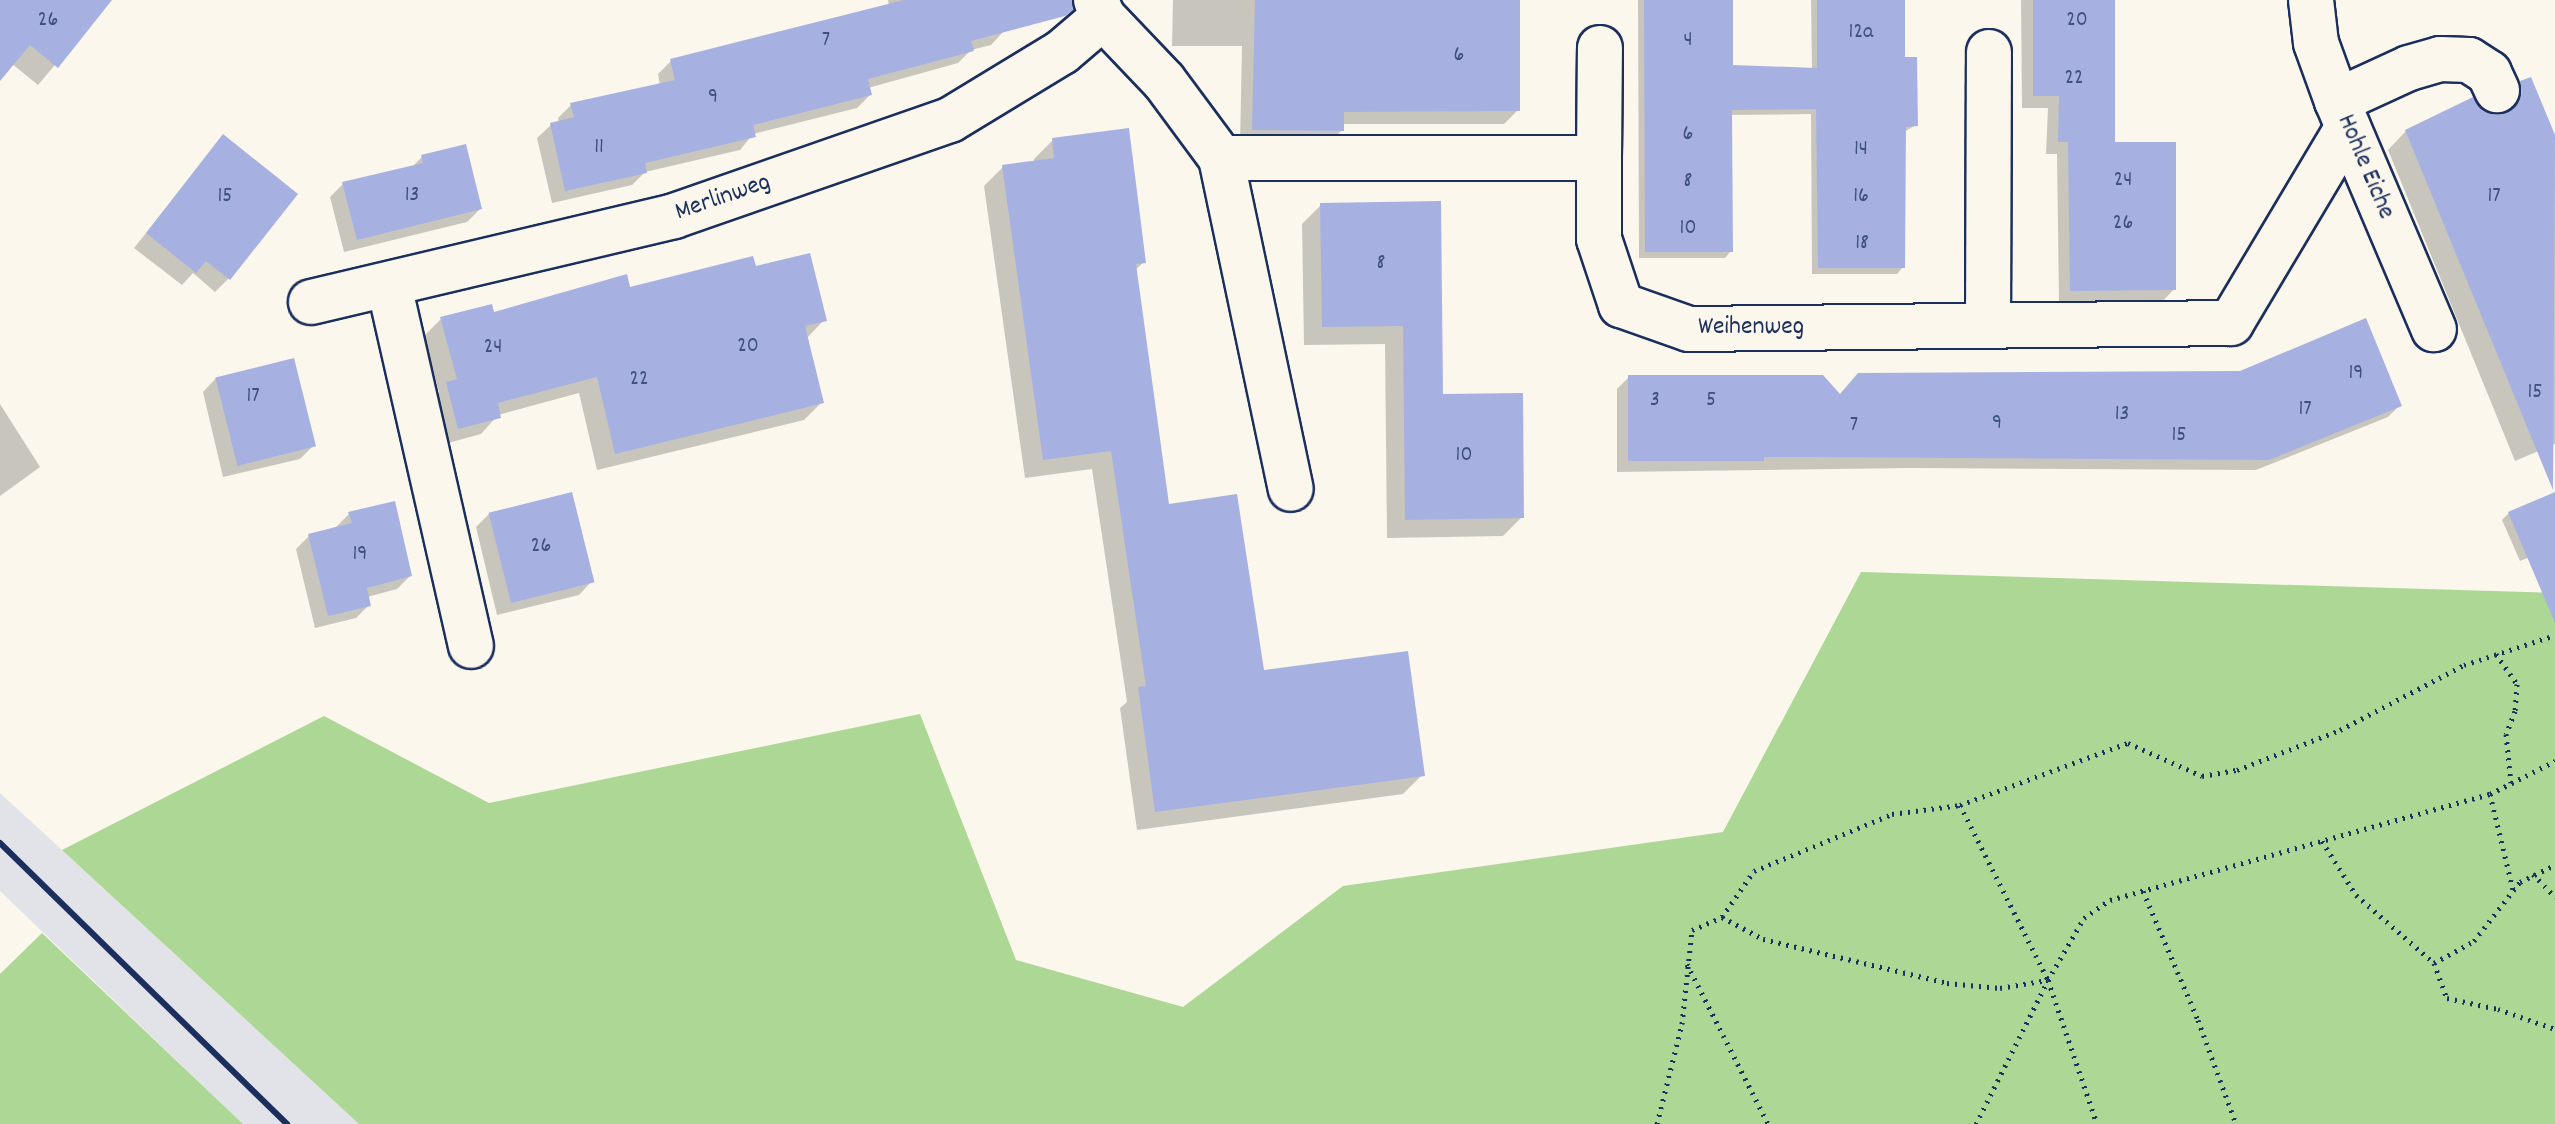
<!DOCTYPE html>
<html>
<head>
<meta charset="utf-8">
<style>
	body { margin:0 }
	#map { position:relative; width:2555px; height:1124px; overflow:hidden; background:#fbf7ec; font-family:Dekko,sans-serif }
	div>[style] { position:absolute }
	.built>* { inset:0; background:#e2e2e9 }
	.green>* { inset:0; background:#acd795 }
	.shadow>* { inset:0; background:#0003 }
	.building>* { inset:0; background:#a6b1e1; transform-origin:0 0 }
	.path>* { height:5px; margin-top:-2.5px; transform-origin:0; background:repeating-linear-gradient(90deg,#1b2f5e 0 2px,transparent 0 8px) }
	.roads { filter:drop-shadow(2px 0 #1b2f5e) drop-shadow(-2px 0 #1b2f5e) drop-shadow(0 2px #1b2f5e) drop-shadow(0 -2px #1b2f5e) }
	.minor>* { height:44px; margin:-22px; padding:0 22px; transform-origin:22px; border-radius:22px; background:#fbf7ec }
	.rail>* { height:6px; margin:-3px; padding:0 3px; transform-origin:3px; border-radius:3px; background:#1b2f5e }
	span { translate:-50% -50%; white-space:nowrap; text-align:center; line-height:1.15; -webkit-text-stroke:6px #fbf7ec; paint-order:stroke }
	.number-label { font-size:22px; color:#3e507f }
	.number-label span { -webkit-text-stroke-width:0 }
	.street-label { font-size:26px; color:#1b2f5e }
</style>
</head>
<body>
<div id="map">
	<div class="built">
		<div style="clip-path:polygon(0 793px,62px 850px,359px 1124px,243px 1124px,0 891px)"></div>
	</div>
	<div class="green">
		<div style="clip-path:polygon(1861px 572px,2555px 593px,2555px 1124px,359px 1124px,62px 850px,324px 716px,489px 803px,920px 714px,1016px 960px,1183px 1007px,1343px 886px,1723px 832px)"></div>
		<div style="clip-path:polygon(42px 933px,243px 1124px,0 1124px,0 974px)"></div>
	</div>
	<div class="shadow">
		<div style="clip-path:polygon(0 0,110px 0,38px 85px,11px 63px,0 74px)"></div>
		<div style="clip-path:polygon(888px 0,996px 0,1004px 31px,991px 45px,971px 50px,958px 63px,868px 88px,870px 95px,857px 108px,753px 134px,740px 150px,645px 172px,632px 185px,552px 203px,537px 138px,551px 125px,559px 123px,558px 118px,571px 105px,660px 85px,658px 74px,671px 61px,889px 6px)"></div>
		<div style="clip-path:polygon(1518px 0,1518px 110px,1504px 124px,1342px 124px,1342px 130px,1329px 143px,1240px 143px,1242px 46px,1172px 46px,1173px 0)"></div>
		<div style="clip-path:polygon(1638px 0,1731px 0,1731px 67px,1812px 70px,1811px 0,1903px 0,1903px 60px,1916px 125px,1904px 132px,1903px 267px,1897px 274px,1812px 274px,1811px 114px,1730px 115px,1731px 251px,1725px 258px,1639px 258px)"></div>
		<div style="clip-path:polygon(2021px 0,2113px 0,2113px 144px,2174px 289px,2162px 302px,2059px 302px,2057px 154px,2046px 154px,2048px 108px,2022px 108px)"></div>
		<div style="clip-path:polygon(2530px 79px,2555px 143px,2555px 444px,2515px 461px,2388px 150px,2406px 131px,2482px 113px,2503px 116px,2502px 102px)"></div>
		<div style="clip-path:polygon(223px 137px,228px 279px,215px 292px,193px 273px,182px 285px,134px 248px)"></div>
		<div style="clip-path:polygon(1053px 140px,1144px 262px,1134px 271px,1167px 507px,1262px 672px,1422px 775px,1403px 794px,1137px 830px,1120px 708px,1127px 702px,1092px 469px,1025px 478px,984px 186px,1003px 167px,1034px 163px,1034px 159px)"></div>
		<div style="clip-path:polygon(422px 157px,480px 209px,467px 222px,344px 252px,330px 197px,343px 184px,411px 168px)"></div>
		<div style="clip-path:polygon(1439px 203px,1441px 396px,1522px 517px,1503px 536px,1387px 538px,1385px 344px,1304px 345px,1302px 224px,1321px 205px)"></div>
		<div style="clip-path:polygon(754px 269px,824px 320px,806px 339px,822px 402px,804px 420px,597px 470px,579px 393px,498px 415px,481px 434px,441px 445px,430px 401px,439px 392px,424px 336px,441px 319px,492px 315px)"></div>
		<div style="clip-path:polygon(1629px 377px,1839px 396px,2399px 406px,2388px 417px,2256px 470px,1911px 468px,1617px 472px,1617px 389px)"></div>
		<div style="clip-path:polygon(216px 378px,313px 446px,300px 459px,223px 477px,203px 392px)"></div>
		<div style="clip-path:polygon(0 404px,40px 467px,0 496px)"></div>
		<div style="clip-path:polygon(2555px 494px,2555px 547px,2520px 561px,2502px 520px,2509px 513px)"></div>
		<div style="clip-path:polygon(349px 514px,410px 576px,397px 589px,367px 597px,369px 605px,356px 618px,315px 628px,296px 549px,309px 536px,336px 527px)"></div>
		<div style="clip-path:polygon(489px 514px,592px 581px,579px 595px,497px 615px,476px 527px)"></div>
	</div>
	<div class="building">
		<div style="clip-path:polygon(0 0,112px 0,58px 68px,30px 45px,0 81px)"></div>
		<div style="clip-path:polygon(904px 0,1072px 0,1073px 10px,1065px 16px,971px 41px,974px 51px,868px 79px,872px 95px,753px 125px,756px 137px,645px 163px,647px 173px,565px 191px,550px 123px,574px 117px,570px 103px,675px 80px,670px 59px)"></div>
		<div style="clip-path:polygon(1255px 0,1520px 0,1520px 111px,1344px 112px,1344px 131px,1252px 130px)"></div>
		<div style="clip-path:polygon(1644px 0,1733px 0,1733px 65px,1817px 68px,1817px 0,1905px 0,1905px 57px,1917px 57px,1918px 126px,1906px 127px,1905px 268px,1818px 268px,1816px 109px,1732px 110px,1733px 252px,1645px 252px)"></div>
		<div style="clip-path:polygon(2033px 0,2115px 0,2115px 142px,2176px 142px,2176px 290px,2070px 291px,2068px 142px,2058px 142px,2059px 96px,2033px 96px)"></div>
		<div style="clip-path:polygon(2531px 77px,2555px 135px,2553px 490px,2405px 130px,2473px 97px,2483px 111px,2496px 115px,2507px 113px,2518px 104px,2522px 93px,2520px 81px)"></div>
		<div style="clip-path:polygon(1129px 128px,1146px 263px,1136px 264px,1169px 504px,1237px 494px,1264px 670px,1408px 651px,1425px 776px,1155px 812px,1138px 687px,1146px 686px,1111px 451px,1043px 460px,1002px 165px,1054px 158px,1052px 138px)"></div>
		<div style="clip-path:polygon(223px 134px,298px 194px,230px 280px,206px 261px,196px 273px,146px 233px)"></div>
		<div style="clip-path:polygon(466px 144px,482px 209px,357px 240px,342px 182px,423px 163px,421px 155px)"></div>
		<div style="clip-path:polygon(1441px 201px,1443px 394px,1523px 393px,1524px 518px,1405px 520px,1403px 326px,1322px 327px,1320px 203px)"></div>
		<div style="clip-path:polygon(810px 253px,827px 321px,805px 326px,824px 403px,615px 454px,597px 377px,498px 403px,501px 418px,458px 429px,446px 382px,457px 379px,440px 317px,492px 304px,494px 312px,627px 274px,630px 287px,753px 256px,756px 266px)"></div>
		<div style="clip-path:polygon(2366px 318px,2402px 406px,2269px 460px,1811px 457px,1764px 457px,1764px 461px,1628px 461px,1628px 375px,1823px 375px,1840px 394px,1858px 373px,2240px 371px)"></div>
		<div style="left:294px;top:358px;width:91px;height:81px;rotate:76deg"></div>
		<div style="left:572px;top:492px;width:93px;height:86px;rotate:76deg"></div>
		<div style="clip-path:polygon(2555px 492px,2555px 623px,2508px 512px)"></div>
		<div style="clip-path:polygon(395px 501px,412px 576px,367px 588px,371px 606px,328px 616px,308px 534px,352px 523px,348px 512px)"></div>
	</div>
	<div class="path">
		<div style="left:2496px;top:654px;width:37px;rotate:55deg"></div>
		<div style="left:2517px;top:684px;width:27px;rotate:94deg"></div>
		<div style="left:2515px;top:711px;width:25px;rotate:111deg"></div>
		<div style="left:2506px;top:734px;width:49px;rotate:84.2deg"></div>
		<div style="left:2490px;top:794px;width:99px;rotate:76.5deg"></div>
		<div style="left:1960px;top:805px;width:196px;rotate:63.3deg"></div>
		<div style="left:2048px;top:980px;width:152px;rotate:71.2deg"></div>
		<div style="left:2322px;top:841px;width:64px;rotate:57.8deg"></div>
		<div style="left:2356px;top:895px;width:103px;rotate:41.1deg"></div>
		<div style="left:2434px;top:963px;width:37px;rotate:70deg"></div>
		<div style="left:2447px;top:998px;width:52px;rotate:12.2deg"></div>
		<div style="left:2498px;top:1009px;width:60px;rotate:19.3deg"></div>
		<div style="left:2533px;top:874px;width:32px;rotate:46deg"></div>
		<div style="left:2143px;top:891px;width:140px;rotate:66.9deg"></div>
		<div style="left:2198px;top:1020px;width:111px;rotate:69.9deg"></div>
		<div style="left:1722px;top:917px;width:47px;rotate:28.2deg"></div>
		<div style="left:1763px;top:939px;width:189px;rotate:13.4deg"></div>
		<div style="left:1947px;top:983px;width:53px;rotate:5.4deg"></div>
		<div style="left:2000px;top:988px;width:48px;rotate:-9.7deg"></div>
		<div style="left:2434px;top:963px;width:46px;rotate:-28.8deg"></div>
		<div style="left:2474px;top:941px;width:75px;rotate:-52.1deg"></div>
		<div style="left:2520px;top:882px;width:39px;rotate:-26deg"></div>
		<div style="left:1687px;top:964px;width:179px;rotate:63.1deg"></div>
		<div style="left:1657px;top:1124px;width:103px;rotate:-76deg"></div>
		<div style="left:1682px;top:1024px;width:95px;rotate:-83.9deg"></div>
		<div style="left:1692px;top:930px;width:33px;rotate:-23deg"></div>
		<div style="left:1722px;top:917px;width:56px;rotate:-55.2deg"></div>
		<div style="left:1754px;top:871px;width:149px;rotate:-22.4deg"></div>
		<div style="left:1892px;top:814px;width:69px;rotate:-7.5deg"></div>
		<div style="left:1960px;top:805px;width:179px;rotate:-20.3deg"></div>
		<div style="left:2128px;top:743px;width:81px;rotate:24deg"></div>
		<div style="left:2202px;top:776px;width:36px;rotate:-10deg"></div>
		<div style="left:2237px;top:770px;width:110px;rotate:-21.2deg"></div>
		<div style="left:2340px;top:730px;width:140px;rotate:-27.7deg"></div>
		<div style="left:2464px;top:665px;width:96px;rotate:-18.2deg"></div>
		<div style="left:1976px;top:1124px;width:161px;rotate:-63.4deg"></div>
		<div style="left:2048px;top:980px;width:72px;rotate:-59.9deg"></div>
		<div style="left:2084px;top:918px;width:32px;rotate:-35deg"></div>
		<div style="left:2110px;top:900px;width:395px;rotate:-15.6deg"></div>
		<div style="left:2490px;top:794px;width:73px;rotate:-26.9deg"></div>
	</div>
	<div class="roads">
		<div class="minor">
			<div style="left:1096px;top:0;width:18px;rotate:68deg"></div>
			<div style="left:1103px;top:17px;width:88px;rotate:46.4deg"></div>
			<div style="left:1164px;top:81px;width:96px;rotate:53.5deg"></div>
			<div style="left:1221px;top:158px;width:338px;rotate:78.1deg"></div>
			<div style="left:2311px;top:0;width:43px;rotate:83.4deg"></div>
			<div style="left:2316px;top:43px;width:62px;rotate:70.1deg"></div>
			<div style="left:2337px;top:101px;width:248px;rotate:67deg"></div>
			<div style="left:2337px;top:101px;width:79px;rotate:-24.6deg"></div>
			<div style="left:2409px;top:68px;width:32px;rotate:-16deg"></div>
			<div style="left:2440px;top:59px;width:29px;rotate:2deg"></div>
			<div style="left:2469px;top:60px;width:24px;rotate:33deg"></div>
			<div style="left:2489px;top:73px;width:19px;rotate:65deg"></div>
			<div style="left:1221px;top:158px;width:378px"></div>
			<div style="left:1599px;top:158px;width:81px;rotate:90deg"></div>
			<div style="left:1599px;top:239px;width:70px;rotate:71.6deg"></div>
			<div style="left:1621px;top:305px;width:72px;rotate:19.4deg"></div>
			<div style="left:1689px;top:329px;width:542px;rotate:-0.63deg"></div>
			<div style="left:2231px;top:323px;width:228px;rotate:-59.2deg"></div>
			<div style="left:1599px;top:158px;width:110px;rotate:-89.5deg"></div>
			<div style="left:389px;top:285px;width:370px;rotate:77.2deg"></div>
			<div style="left:311px;top:302px;width:373px;rotate:-13.3deg"></div>
			<div style="left:674px;top:216px;width:292px;rotate:-19.2deg"></div>
			<div style="left:950px;top:120px;width:131px;rotate:-31.3deg"></div>
			<div style="left:1062px;top:52px;width:54px;rotate:-40.5deg"></div>
			<div style="left:1988px;top:326px;width:274px;rotate:-89.8deg"></div>
		</div>
	</div>
	<div class="rail">
		<div style="left:0;top:843px;width:402px;rotate:44.4deg"></div>
	</div>
	<div class="number-label">
		<span style="left:48px;top:21px">26</span>
		<span style="left:2077px;top:21px">20</span>
		<span style="left:1861px;top:33px">12a</span>
		<span style="left:826px;top:41px">7</span>
		<span style="left:1688px;top:41px">4</span>
		<span style="left:1459px;top:56px">6</span>
		<span style="left:2074px;top:79px">22</span>
		<span style="left:713px;top:98px">9</span>
		<span style="left:1688px;top:135px">6</span>
		<span style="left:599px;top:148px">11</span>
		<span style="left:1861px;top:150px">14</span>
		<span style="left:2123px;top:181px">24</span>
		<span style="left:1688px;top:182px">8</span>
		<span style="left:412px;top:196px">13</span>
		<span style="left:225px;top:197px">15</span>
		<span style="left:1861px;top:197px">16</span>
		<span style="left:2494px;top:197px">17</span>
		<span style="left:2123px;top:224px">26</span>
		<span style="left:1688px;top:229px">10</span>
		<span style="left:1862px;top:244px">18</span>
		<span style="left:1381px;top:264px">8</span>
		<span style="left:748px;top:347px">20</span>
		<span style="left:493px;top:348px">24</span>
		<span style="left:2356px;top:374px">19</span>
		<span style="left:639px;top:380px">22</span>
		<span style="left:2535px;top:393px">15</span>
		<span style="left:253px;top:397px">17</span>
		<span style="left:1655px;top:401px">3</span>
		<span style="left:1711px;top:401px">5</span>
		<span style="left:2305px;top:410px">17</span>
		<span style="left:2122px;top:415px">13</span>
		<span style="left:1997px;top:424px">9</span>
		<span style="left:1854px;top:426px">7</span>
		<span style="left:2179px;top:436px">15</span>
		<span style="left:1464px;top:456px">10</span>
		<span style="left:541px;top:547px">26</span>
		<span style="left:360px;top:555px">19</span>
	</div>
	<div class="street-label">
		<span style="left:2365px;top:167px;rotate:67deg">Hohle Eiche</span>
		<span style="left:723px;top:198px;rotate:-19deg">Merlinweg</span>
		<span style="left:1751px;top:328px">Weihenweg</span>
	</div>
</div>
</body>
</html>
